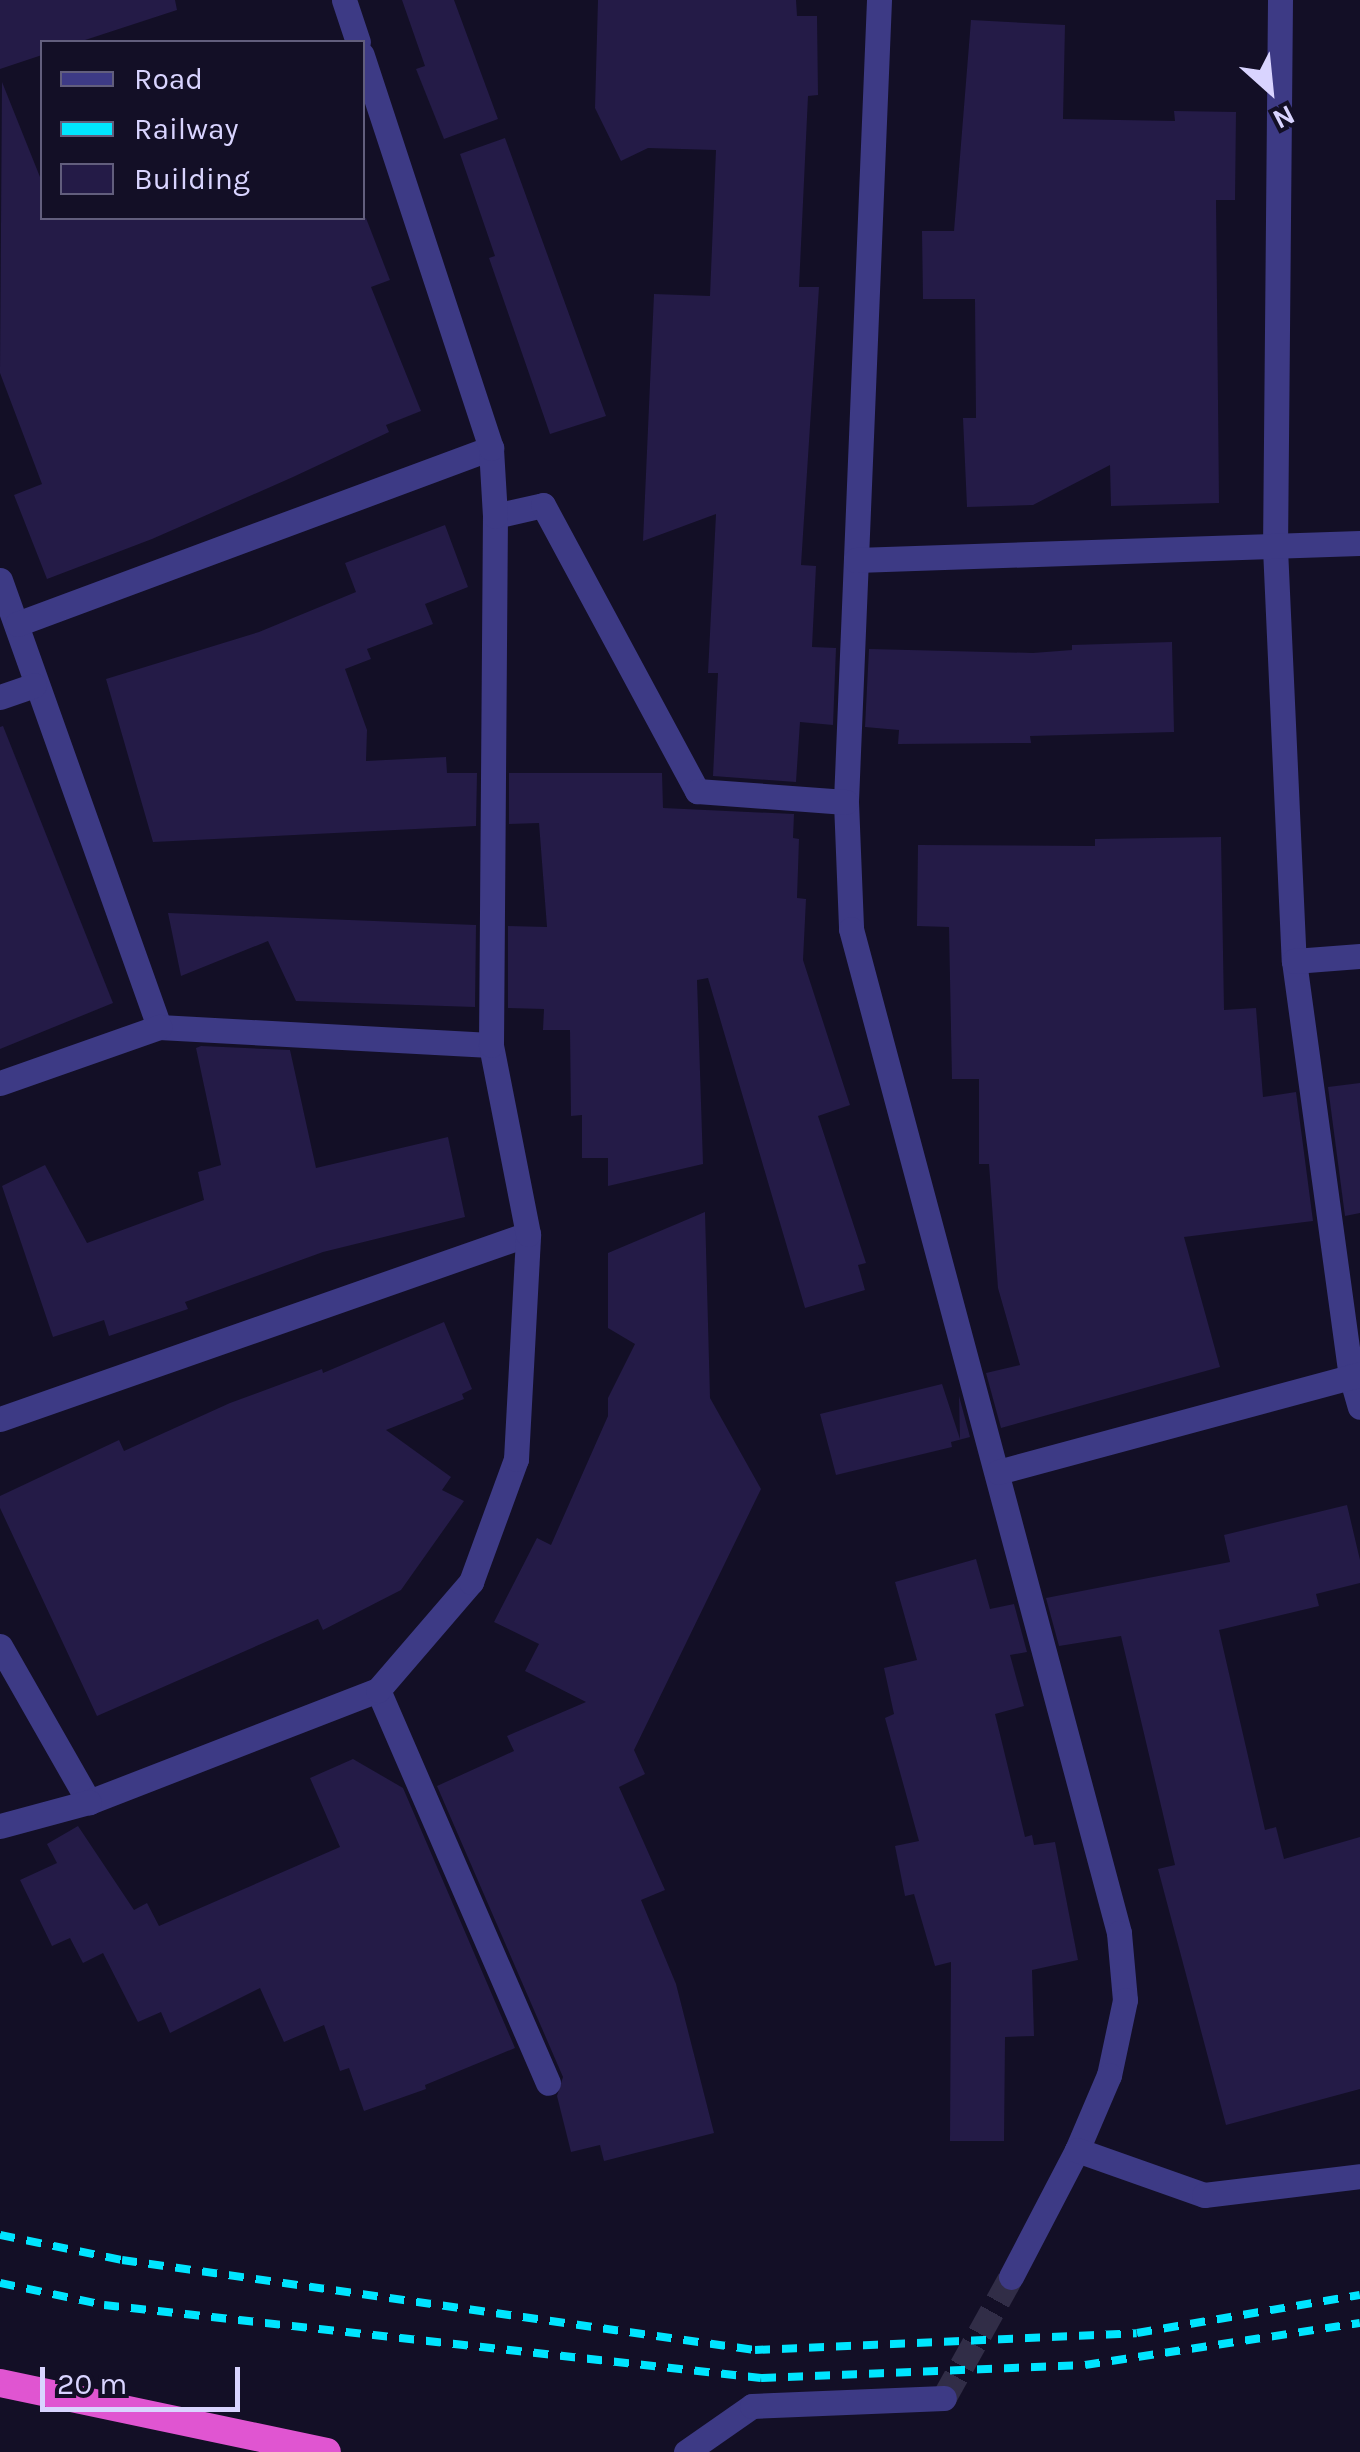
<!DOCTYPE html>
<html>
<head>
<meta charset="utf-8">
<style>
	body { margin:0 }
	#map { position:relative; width:1360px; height:2452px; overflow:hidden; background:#130f26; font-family:Karla,sans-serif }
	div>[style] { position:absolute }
	.building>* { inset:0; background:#241b47 }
	.minor-tunnel>* { height:25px; margin-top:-12.5px; transform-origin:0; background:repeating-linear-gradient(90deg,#312d47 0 25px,transparent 0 37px) }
	.service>* { height:25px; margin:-12.5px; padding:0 12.5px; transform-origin:12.5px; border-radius:12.5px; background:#3d3a85 }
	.minor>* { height:25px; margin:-12.5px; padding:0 12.5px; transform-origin:12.5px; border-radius:12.5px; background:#3d3a85 }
	.trunk>* { height:28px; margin:-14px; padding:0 14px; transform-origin:14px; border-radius:14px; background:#e055d1 }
	.rail>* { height:8px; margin-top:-4px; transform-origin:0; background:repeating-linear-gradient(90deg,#00e5ff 0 15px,transparent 0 27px) }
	span { translate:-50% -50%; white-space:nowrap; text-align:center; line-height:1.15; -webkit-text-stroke:8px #130f26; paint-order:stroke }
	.legend { position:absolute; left:40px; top:40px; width:325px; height:180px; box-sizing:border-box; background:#130f26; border:2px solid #625e7d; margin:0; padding:12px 18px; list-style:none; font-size:30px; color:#d9d4ff }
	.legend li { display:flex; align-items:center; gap:20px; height:50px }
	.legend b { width:50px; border:2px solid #625e7d }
	.north { position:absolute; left:1220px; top:40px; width:100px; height:100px; -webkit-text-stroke:8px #130f26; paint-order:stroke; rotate:153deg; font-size:28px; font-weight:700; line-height:40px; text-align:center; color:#d9d4ff }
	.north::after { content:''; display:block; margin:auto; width:35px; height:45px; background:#d9d4ff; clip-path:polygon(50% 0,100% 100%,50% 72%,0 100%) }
	.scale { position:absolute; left:40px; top:2367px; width:200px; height:45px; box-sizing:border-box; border:5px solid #d9d4ff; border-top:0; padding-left:12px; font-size:30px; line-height:35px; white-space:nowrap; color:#d9d4ff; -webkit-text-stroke:8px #130f26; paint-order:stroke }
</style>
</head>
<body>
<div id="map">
	<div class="building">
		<div style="clip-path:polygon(0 0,175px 0,177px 10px,79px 42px,42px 42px,42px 55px,0 69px)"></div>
		<div style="clip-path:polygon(402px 0,454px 0,498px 119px,444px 139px,416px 69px,425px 66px)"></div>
		<div style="clip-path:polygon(598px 0,796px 0,797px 16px,817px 16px,818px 95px,808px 96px,799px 287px,819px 287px,801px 565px,816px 566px,812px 647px,836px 648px,833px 725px,800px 722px,796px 782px,713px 776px,718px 673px,708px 673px,716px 514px,643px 541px,654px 294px,710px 296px,716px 150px,648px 148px,621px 161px,595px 108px)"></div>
		<div style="clip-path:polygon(971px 20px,1065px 25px,1063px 119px,1175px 121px,1174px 111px,1236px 112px,1235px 200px,1216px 200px,1219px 503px,1111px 506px,1110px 465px,1033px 505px,967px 507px,963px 418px,976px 418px,975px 299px,923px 299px,922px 231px,954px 231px)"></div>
		<div style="clip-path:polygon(2px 82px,42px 182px,42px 218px,366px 218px,390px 280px,371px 287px,421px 411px,386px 425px,389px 432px,293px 477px,152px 539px,47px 579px,14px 495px,42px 484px,0 373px)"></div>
		<div style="clip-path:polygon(505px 138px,606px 416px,550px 434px,489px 258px,495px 256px,460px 154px)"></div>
		<div style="clip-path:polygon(445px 525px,468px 587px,425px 604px,433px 624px,367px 649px,371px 659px,345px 669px,367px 730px,366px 761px,446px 757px,447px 773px,477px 773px,476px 826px,153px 842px,106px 679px,259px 632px,356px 592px,345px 563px)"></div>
		<div style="clip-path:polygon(1172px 642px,1174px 732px,1030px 736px,1031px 743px,898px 744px,899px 730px,865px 727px,869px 649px,1033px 653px,1072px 650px,1072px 645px)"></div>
		<div style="clip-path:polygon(3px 726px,113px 1003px,0 1049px,0 727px)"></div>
		<div style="clip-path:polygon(509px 773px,662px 773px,663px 808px,794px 814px,793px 838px,799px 839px,797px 898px,806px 899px,803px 960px,850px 1105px,818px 1116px,866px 1263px,858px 1265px,865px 1290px,805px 1308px,708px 978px,697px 980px,703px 1164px,608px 1186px,608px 1158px,582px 1158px,582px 1115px,571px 1116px,570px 1030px,543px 1030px,544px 1009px,508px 1008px,508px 926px,547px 927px,539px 823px,509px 824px)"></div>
		<div style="clip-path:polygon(1221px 837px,1224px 1010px,1256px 1008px,1263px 1097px,1296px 1092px,1313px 1221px,1184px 1237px,1220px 1367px,1001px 1428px,986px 1373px,1020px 1365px,998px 1288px,989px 1164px,979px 1164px,979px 1079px,952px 1079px,949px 927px,917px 926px,918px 845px,1095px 846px,1095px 839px)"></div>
		<div style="clip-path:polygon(168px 913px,476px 925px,475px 1007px,296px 1001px,268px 941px,181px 976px)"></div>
		<div style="clip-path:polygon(201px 1046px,290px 1050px,316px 1168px,448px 1137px,465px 1217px,323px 1252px,185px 1302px,188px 1309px,109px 1336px,104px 1320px,53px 1337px,2px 1186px,45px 1165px,87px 1243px,204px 1200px,198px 1172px,221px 1165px,196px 1048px)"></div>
		<div style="clip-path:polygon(1360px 1083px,1360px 1213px,1345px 1216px,1328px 1087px)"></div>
		<div style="clip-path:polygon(705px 1212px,710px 1398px,761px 1489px,634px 1750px,645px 1774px,619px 1787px,665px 1890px,641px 1900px,676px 1984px,714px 2133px,604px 2161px,600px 2145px,571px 2152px,557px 2096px,563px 2077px,437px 1786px,514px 1751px,507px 1736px,586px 1702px,525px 1671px,539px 1644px,494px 1622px,537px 1538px,551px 1545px,608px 1416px,608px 1398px,635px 1344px,608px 1328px,608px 1253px)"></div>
		<div style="clip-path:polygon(444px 1322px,472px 1389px,462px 1394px,464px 1399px,386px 1430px,451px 1477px,442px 1490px,464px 1501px,401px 1590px,323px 1630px,318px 1619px,97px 1716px,0 1508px,0 1496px,119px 1440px,124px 1451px,230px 1403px,322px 1369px,323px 1373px)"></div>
		<div style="clip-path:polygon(942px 1384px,960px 1439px,959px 1396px,970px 1437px,951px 1442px,952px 1447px,836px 1475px,820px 1414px)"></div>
		<div style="clip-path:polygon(1347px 1505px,1360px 1560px,1360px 1583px,1316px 1594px,1319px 1606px,1219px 1630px,1265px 1830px,1276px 1827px,1284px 1859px,1360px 1837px,1360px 2089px,1226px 2125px,1158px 1869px,1175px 1865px,1121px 1636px,1059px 1646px,1046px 1598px,1230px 1562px,1224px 1535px)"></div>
		<div style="clip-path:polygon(976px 1559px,990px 1609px,1014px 1604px,1027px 1652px,1010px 1655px,1024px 1706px,995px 1714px,1025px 1837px,1032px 1835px,1034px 1845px,1055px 1842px,1078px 1960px,1032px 1970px,1034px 2036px,1005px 2037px,1004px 2141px,950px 2141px,951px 1962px,935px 1966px,914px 1894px,905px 1896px,895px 1846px,919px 1841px,885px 1718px,894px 1714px,884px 1668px,917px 1660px,895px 1582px)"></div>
		<div style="clip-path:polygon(353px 1759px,403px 1788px,515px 2048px,425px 2085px,426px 2089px,364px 2111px,349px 2068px,340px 2071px,324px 2025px,284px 2042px,260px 1988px,170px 2033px,161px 2012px,138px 2022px,103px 1953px,83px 1963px,70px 1938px,52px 1946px,20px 1880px,57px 1863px,47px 1844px,78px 1826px,134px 1910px,147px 1903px,159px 1926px,340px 1847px,310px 1778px)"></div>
	</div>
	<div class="minor-tunnel">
		<div style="left:944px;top:2398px;width:138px;rotate:-61deg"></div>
	</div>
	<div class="service">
		<div style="left:378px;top:1690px;width:428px;rotate:66.6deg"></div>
	</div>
	<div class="minor">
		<div style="left:344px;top:0;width:44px;rotate:71.6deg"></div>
		<div style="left:879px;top:0;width:803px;rotate:92.36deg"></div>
		<div style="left:846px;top:802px;width:127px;rotate:87.7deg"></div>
		<div style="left:851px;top:929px;width:1039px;rotate:75.05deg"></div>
		<div style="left:1119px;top:1933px;width:67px;rotate:84.9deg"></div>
		<div style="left:1125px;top:2000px;width:77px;rotate:102deg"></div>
		<div style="left:1109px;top:2075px;width:82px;rotate:113.1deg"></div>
		<div style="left:1077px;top:2150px;width:143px;rotate:117.5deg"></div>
		<div style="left:1280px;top:0;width:548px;rotate:90.52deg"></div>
		<div style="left:1275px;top:548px;width:413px;rotate:87.4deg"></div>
		<div style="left:1294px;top:961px;width:419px;rotate:82.2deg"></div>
		<div style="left:1351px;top:1376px;width:32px;rotate:74deg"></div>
		<div style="left:495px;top:516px;width:49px;rotate:-12.9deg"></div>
		<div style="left:543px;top:505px;width:325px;rotate:61.7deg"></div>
		<div style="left:697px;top:791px;width:149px;rotate:4.2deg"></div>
		<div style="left:856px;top:560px;width:504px;rotate:-1.93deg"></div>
		<div style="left:0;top:580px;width:474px;rotate:70.4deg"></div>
		<div style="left:159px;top:1027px;width:332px;rotate:3.1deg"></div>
		<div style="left:17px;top:624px;width:506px;rotate:-20.37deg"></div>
		<div style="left:0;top:697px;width:36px;rotate:-19deg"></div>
		<div style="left:1294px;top:961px;width:66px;rotate:-4.3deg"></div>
		<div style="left:0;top:1083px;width:169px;rotate:-19.4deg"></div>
		<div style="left:0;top:1419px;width:559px;rotate:-19.31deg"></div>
		<div style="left:998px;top:1472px;width:375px;rotate:-15.1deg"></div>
		<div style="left:0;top:1646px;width:180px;rotate:60.3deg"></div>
		<div style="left:89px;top:1802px;width:310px;rotate:-21.2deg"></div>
		<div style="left:378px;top:1690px;width:143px;rotate:-49.3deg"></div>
		<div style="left:471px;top:1582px;width:131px;rotate:-69.9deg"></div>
		<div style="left:516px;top:1459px;width:225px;rotate:-86.9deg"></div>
		<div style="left:528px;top:1234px;width:193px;rotate:-101.1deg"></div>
		<div style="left:491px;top:1045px;width:529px;rotate:-89.57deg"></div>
		<div style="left:495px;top:516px;width:68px;rotate:-93.4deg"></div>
		<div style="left:491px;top:448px;width:414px;rotate:-108.2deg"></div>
		<div style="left:0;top:1826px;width:92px;rotate:-15.1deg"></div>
		<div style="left:1077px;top:2150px;width:135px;rotate:19.5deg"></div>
		<div style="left:1204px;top:2195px;width:157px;rotate:-6.9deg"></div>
		<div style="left:686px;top:2452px;width:80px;rotate:-34.9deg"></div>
		<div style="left:752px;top:2406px;width:192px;rotate:-2.4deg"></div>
	</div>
	<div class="trunk">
		<div style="left:0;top:2383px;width:334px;rotate:11.9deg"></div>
	</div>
	<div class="rail">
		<div style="left:0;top:2235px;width:125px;rotate:11.6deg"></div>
		<div style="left:122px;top:2260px;width:639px;rotate:8.09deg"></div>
		<div style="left:755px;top:2350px;width:382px;rotate:-2.5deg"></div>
		<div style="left:1137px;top:2333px;width:226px;rotate:-9.7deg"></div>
		<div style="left:0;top:2283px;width:106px;rotate:11.9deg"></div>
		<div style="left:104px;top:2305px;width:661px;rotate:6.34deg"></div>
		<div style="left:761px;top:2378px;width:324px;rotate:-2.3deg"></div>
		<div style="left:1085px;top:2365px;width:278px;rotate:-8.7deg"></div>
	</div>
	<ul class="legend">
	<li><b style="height:12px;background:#3d3a85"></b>Road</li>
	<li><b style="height:12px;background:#00e5ff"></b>Railway</li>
	<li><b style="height:28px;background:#241b47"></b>Building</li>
	</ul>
	<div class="north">N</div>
	<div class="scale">20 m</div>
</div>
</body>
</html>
